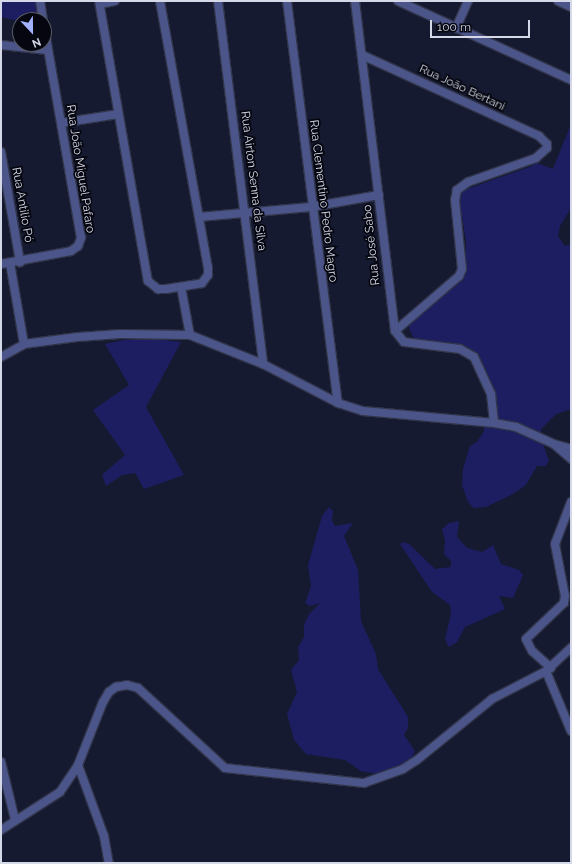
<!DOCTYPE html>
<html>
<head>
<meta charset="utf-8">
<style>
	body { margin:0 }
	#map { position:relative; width:572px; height:864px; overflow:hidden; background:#161a30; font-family:Raleway,sans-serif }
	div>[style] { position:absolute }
	.green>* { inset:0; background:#1c1e61 }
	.roads { filter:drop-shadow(1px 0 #31354a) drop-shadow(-1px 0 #31354a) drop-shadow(0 1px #31354a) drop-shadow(0 -1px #31354a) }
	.street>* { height:8px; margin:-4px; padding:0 4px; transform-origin:4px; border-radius:4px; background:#4b5589 }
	span { translate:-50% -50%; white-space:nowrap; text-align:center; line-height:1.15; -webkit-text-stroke:3.5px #05060f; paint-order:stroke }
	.street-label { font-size:12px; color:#d5d8e7 }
	.frame { position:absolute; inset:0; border:2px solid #d5d8e7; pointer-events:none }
	.north { position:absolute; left:12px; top:12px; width:40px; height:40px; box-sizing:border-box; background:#05060f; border:1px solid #585a65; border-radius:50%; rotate:158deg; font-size:11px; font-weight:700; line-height:16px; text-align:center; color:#d5d8e7 }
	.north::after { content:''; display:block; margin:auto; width:14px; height:18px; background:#a3b2fd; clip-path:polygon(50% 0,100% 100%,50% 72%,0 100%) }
	.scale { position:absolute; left:430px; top:20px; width:100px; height:18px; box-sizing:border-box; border:2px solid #d5d8e7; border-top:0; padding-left:5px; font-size:12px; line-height:14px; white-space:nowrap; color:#d5d8e7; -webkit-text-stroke:3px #05060f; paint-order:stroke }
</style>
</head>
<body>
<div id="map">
	<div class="green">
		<div style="clip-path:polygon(1px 1px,39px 1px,37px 10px,42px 20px,20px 21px,1px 17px)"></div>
		<div style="clip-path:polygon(571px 124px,571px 208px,560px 226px,558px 236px,565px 246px,571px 244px,571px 409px,556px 414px,541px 429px,541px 439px,549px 461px,546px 466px,537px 466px,525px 486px,511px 495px,486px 507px,474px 508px,468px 502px,462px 485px,463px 469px,470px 446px,477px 442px,484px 431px,483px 418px,491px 418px,497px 409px,488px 376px,479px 360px,469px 353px,466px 357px,463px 352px,428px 345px,413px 337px,408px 325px,466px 268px,466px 241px,458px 193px,468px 186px,470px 188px,532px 166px,534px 162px,553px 169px)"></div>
		<div style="clip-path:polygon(155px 339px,181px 342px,146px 407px,184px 475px,144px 489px,135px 473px,122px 475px,106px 486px,102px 475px,125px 455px,93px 410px,129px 385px,105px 344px,124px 340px)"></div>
		<div style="clip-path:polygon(329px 507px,333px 511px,332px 520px,335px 526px,353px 523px,344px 536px,358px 570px,361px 621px,376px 654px,378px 669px,408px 717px,408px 728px,404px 735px,415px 751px,410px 761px,401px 768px,377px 774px,361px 771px,345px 760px,306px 754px,294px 740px,287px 714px,297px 692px,291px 670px,299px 660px,298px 647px,304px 637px,304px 625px,309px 614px,320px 603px,310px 606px,305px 603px,311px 586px,308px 565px,322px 516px)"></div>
		<div style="clip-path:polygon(459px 521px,457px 537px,467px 548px,482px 552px,493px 545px,501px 564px,519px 570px,523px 575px,513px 598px,499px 596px,505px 609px,465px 627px,457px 642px,449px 647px,445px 639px,451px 614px,450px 605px,432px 592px,400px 544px,404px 542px,409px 544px,435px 569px,451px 567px,451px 561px,444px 554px,445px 541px,442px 529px,449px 523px)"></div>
	</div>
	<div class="roads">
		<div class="street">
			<div style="left:40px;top:1px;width:19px;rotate:81deg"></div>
			<div style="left:99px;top:1px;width:284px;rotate:80.1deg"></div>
			<div style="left:148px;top:281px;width:13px;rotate:39deg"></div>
			<div style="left:158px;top:289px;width:8px"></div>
			<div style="left:166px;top:289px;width:36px;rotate:-9deg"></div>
			<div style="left:202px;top:283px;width:10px;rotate:-53deg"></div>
			<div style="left:208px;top:275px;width:7px;rotate:-90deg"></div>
			<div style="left:208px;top:268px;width:271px;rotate:-100.2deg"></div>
			<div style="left:218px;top:1px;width:366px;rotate:82.9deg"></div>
			<div style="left:287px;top:1px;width:405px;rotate:82.8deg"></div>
			<div style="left:355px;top:1px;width:332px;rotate:83.1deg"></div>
			<div style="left:395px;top:331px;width:14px;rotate:51deg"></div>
			<div style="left:404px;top:342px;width:56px;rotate:7.1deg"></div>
			<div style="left:460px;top:349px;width:16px;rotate:30deg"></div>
			<div style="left:474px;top:357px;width:41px;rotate:65.3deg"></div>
			<div style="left:491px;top:394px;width:29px;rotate:84deg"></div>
			<div style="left:398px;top:1px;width:190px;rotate:24.5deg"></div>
			<div style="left:558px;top:1px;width:14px;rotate:25deg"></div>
			<div style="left:100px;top:4px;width:15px;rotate:-11deg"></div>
			<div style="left:456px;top:28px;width:30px;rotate:-66deg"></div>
			<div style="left:1px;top:45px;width:47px;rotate:6.1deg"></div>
			<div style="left:362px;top:55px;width:195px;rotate:24.6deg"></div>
			<div style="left:539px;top:136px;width:11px;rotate:45deg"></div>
			<div style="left:547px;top:144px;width:4px;rotate:90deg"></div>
			<div style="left:547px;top:148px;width:15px;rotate:138deg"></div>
			<div style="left:536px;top:158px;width:72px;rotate:160.6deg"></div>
			<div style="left:468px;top:182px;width:14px;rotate:144deg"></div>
			<div style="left:457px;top:190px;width:10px;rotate:101deg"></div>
			<div style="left:455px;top:200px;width:69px;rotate:84.2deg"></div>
			<div style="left:462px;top:269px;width:8px;rotate:113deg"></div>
			<div style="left:459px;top:276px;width:84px;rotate:139.3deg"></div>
			<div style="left:61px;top:123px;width:58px;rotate:-9deg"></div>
			<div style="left:1px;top:152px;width:112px;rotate:80.2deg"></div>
			<div style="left:199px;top:217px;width:112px;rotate:-5.1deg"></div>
			<div style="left:311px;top:207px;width:69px;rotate:-10deg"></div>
			<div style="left:10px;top:263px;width:82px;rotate:80.2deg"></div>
			<div style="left:1px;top:264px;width:71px;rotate:-10.5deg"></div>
			<div style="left:71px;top:251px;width:9px;rotate:-36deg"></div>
			<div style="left:78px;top:246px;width:9px;rotate:-69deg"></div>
			<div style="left:81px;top:238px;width:214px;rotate:-99.9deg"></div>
			<div style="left:181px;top:287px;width:49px;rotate:79.4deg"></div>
			<div style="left:1px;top:357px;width:26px;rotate:-29deg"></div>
			<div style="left:24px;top:344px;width:54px;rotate:-7.4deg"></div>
			<div style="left:78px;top:337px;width:42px;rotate:-4.1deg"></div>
			<div style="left:120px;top:334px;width:70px;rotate:0.8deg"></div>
			<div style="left:190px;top:335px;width:79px;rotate:21.7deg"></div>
			<div style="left:263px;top:364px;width:85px;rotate:27.5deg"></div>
			<div style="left:338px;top:403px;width:26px;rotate:18deg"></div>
			<div style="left:363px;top:411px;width:132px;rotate:5.2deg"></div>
			<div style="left:494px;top:423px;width:22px;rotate:10deg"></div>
			<div style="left:516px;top:427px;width:42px;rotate:24.1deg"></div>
			<div style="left:554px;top:444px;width:18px;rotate:16deg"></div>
			<div style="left:555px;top:445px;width:21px;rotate:41deg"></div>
			<div style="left:551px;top:668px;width:25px;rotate:-138deg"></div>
			<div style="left:532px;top:651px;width:13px;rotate:-117deg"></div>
			<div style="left:526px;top:639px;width:52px;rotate:-43.5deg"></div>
			<div style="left:564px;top:603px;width:7px;rotate:-82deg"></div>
			<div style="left:565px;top:596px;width:53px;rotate:-100.9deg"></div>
			<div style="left:555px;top:544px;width:45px;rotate:-69.1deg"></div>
			<div style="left:546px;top:671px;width:65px;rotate:67.4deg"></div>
			<div style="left:1px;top:762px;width:60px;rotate:76.4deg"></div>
			<div style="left:78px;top:765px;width:76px;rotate:69.9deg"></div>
			<div style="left:104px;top:836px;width:27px;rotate:80deg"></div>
			<div style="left:1px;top:830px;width:70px;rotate:-32.8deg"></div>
			<div style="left:60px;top:792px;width:32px;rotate:-56deg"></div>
			<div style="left:78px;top:765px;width:68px;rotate:-68.4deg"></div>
			<div style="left:103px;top:702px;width:12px;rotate:-59deg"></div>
			<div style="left:109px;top:692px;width:9px;rotate:-36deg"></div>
			<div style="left:116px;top:687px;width:11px;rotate:-10deg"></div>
			<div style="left:127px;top:685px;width:11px;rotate:15deg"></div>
			<div style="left:138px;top:688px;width:118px;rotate:42.6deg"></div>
			<div style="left:225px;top:768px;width:140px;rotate:6.2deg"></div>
			<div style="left:364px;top:783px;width:41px;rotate:-19.7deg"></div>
			<div style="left:403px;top:769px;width:17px;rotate:-33deg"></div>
			<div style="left:417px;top:760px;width:97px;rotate:-39.1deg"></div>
			<div style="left:492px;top:699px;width:61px;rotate:-27.4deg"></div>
			<div style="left:546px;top:671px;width:34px;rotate:-43deg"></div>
		</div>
	</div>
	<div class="street-label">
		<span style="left:462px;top:88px;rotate:25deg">Rua João Bertani</span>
		<span style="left:80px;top:169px;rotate:81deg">Rua João Miguel Pafaro</span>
		<span style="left:253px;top:181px;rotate:83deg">Rua Airton Senna da Silva</span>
		<span style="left:323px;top:201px;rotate:83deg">Rua Clementino Pedro Magro</span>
		<span style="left:22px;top:205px;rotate:80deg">Rua Antilio Pó</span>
		<span style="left:372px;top:245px;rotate:-96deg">Rua José Sabo</span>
	</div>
	<div class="frame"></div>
	<div class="north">N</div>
	<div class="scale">100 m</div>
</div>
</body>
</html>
